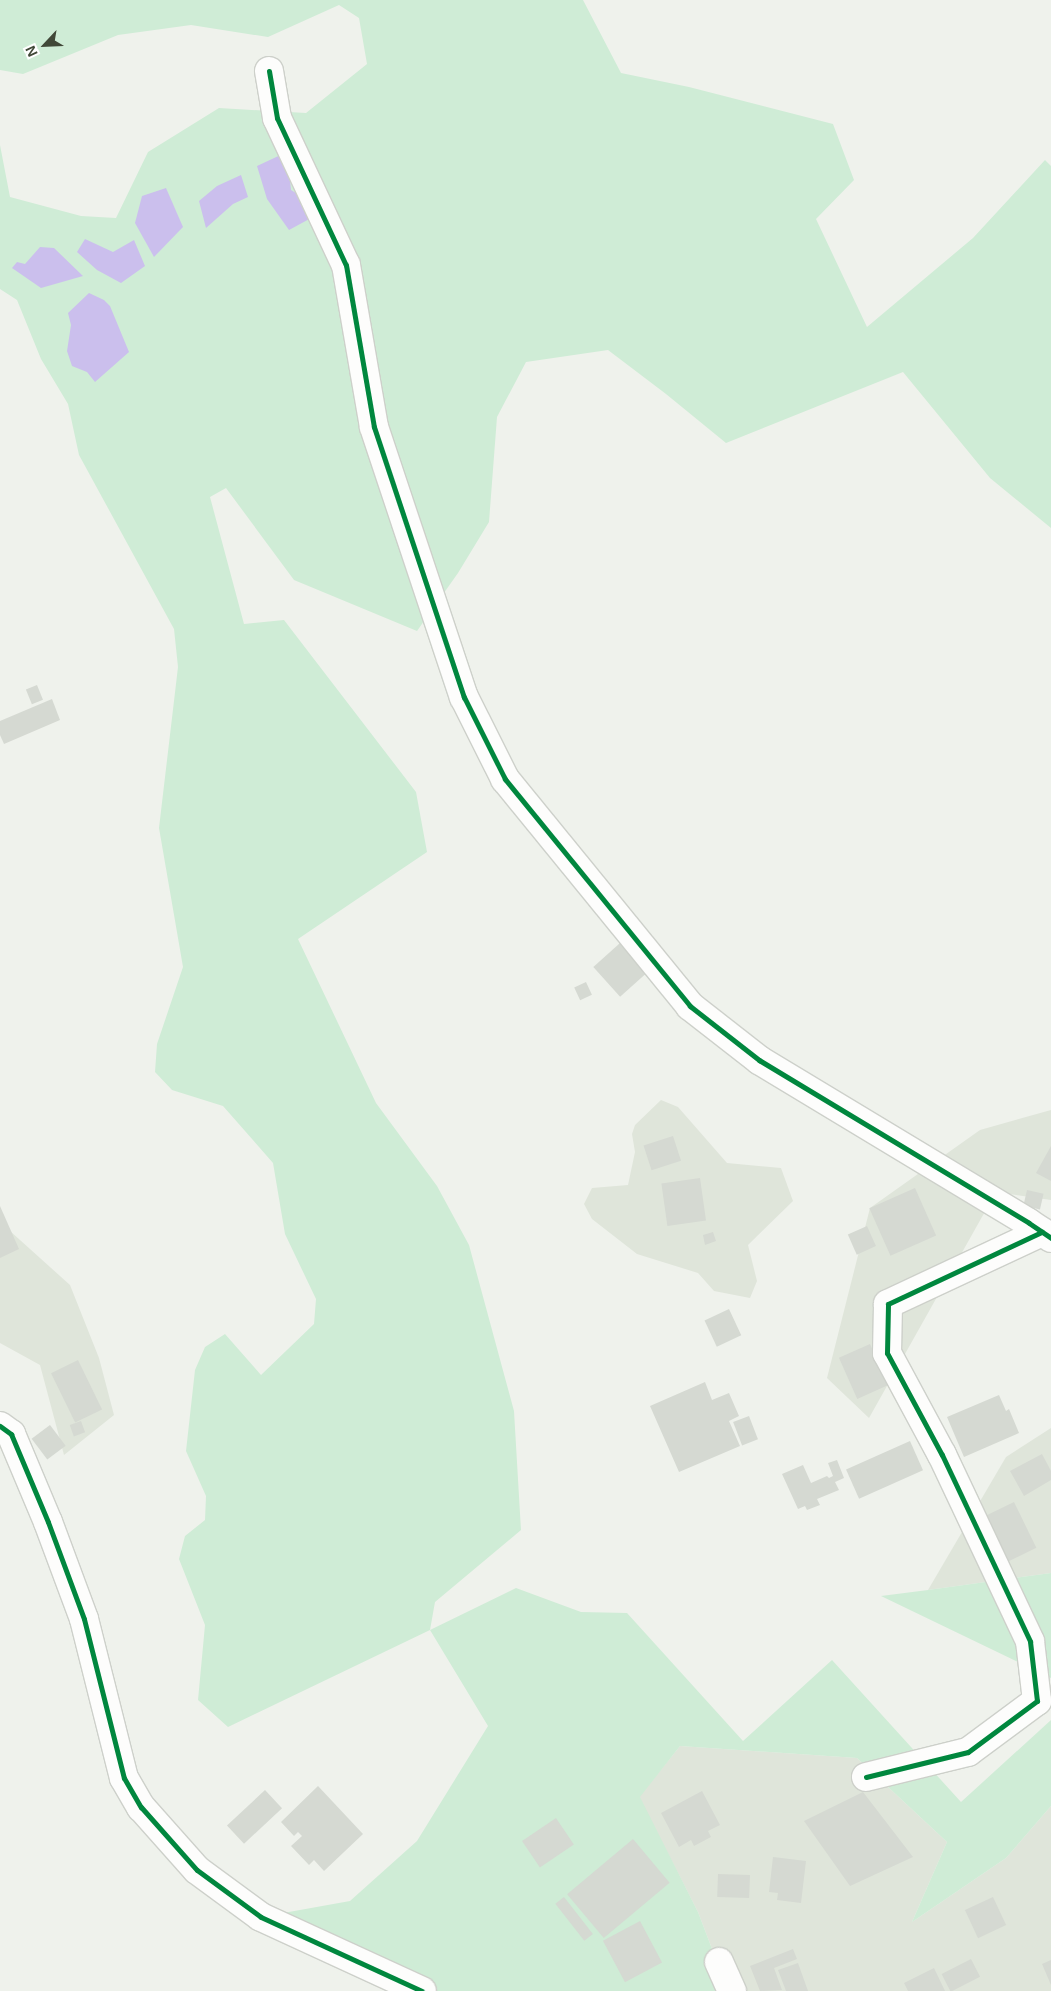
<!DOCTYPE html>
<html>
<head>
<meta charset="utf-8">
<style>
	body { margin:0 }
	#map { position:relative; width:1051px; height:1991px; overflow:hidden; background:#eff2ec; font-family:Helvetica,sans-serif }
	div>[style] { position:absolute }
	.residential>* { inset:0; background:#dfe5da }
	.green>* { inset:0; background:#cfecd6 }
	.water>* { inset:0; background:#cbbfed }
	.building>* { inset:0; background:#d5d9d2; transform-origin:0 0 }
	.roads { filter:drop-shadow(1px 0 #cdd0ca) drop-shadow(-1px 0 #cdd0ca) drop-shadow(0 1px #cdd0ca) drop-shadow(0 -1px #cdd0ca) }
	.minor>* { height:28px; margin:-14px; padding:0 14px; transform-origin:14px; border-radius:14px; background:#fdfdfc }
	.cycleway>* { height:5px; margin:-2.5px; padding:0 2.5px; transform-origin:2.5px; border-radius:2.5px; background:#00873e }
	span { translate:-50% -50%; white-space:nowrap; text-align:center; line-height:1.15; -webkit-text-stroke:4px #fff; paint-order:stroke }
	.north { position:absolute; left:20px; top:20px; width:50px; height:50px; -webkit-text-stroke:4px #fff; paint-order:stroke; rotate:245deg; font-size:14px; font-weight:700; line-height:20px; text-align:center; color:#414838 }
	.north::after { content:''; display:block; margin:auto; width:18px; height:22px; background:#414838; clip-path:polygon(50% 0,100% 100%,50% 72%,0 100%) }
</style>
</head>
<body>
<div id="map">
	<div class="residential">
		<div style="clip-path:polygon(661px 1100px,678px 1107px,727px 1163px,781px 1168px,793px 1201px,748px 1245px,757px 1281px,750px 1298px,714px 1291px,698px 1273px,637px 1254px,592px 1219px,584px 1204px,592px 1188px,628px 1185px,635px 1152px,632px 1134px,635px 1125px)"></div>
		<div style="clip-path:polygon(1051px 1110px,1051px 1200px,996px 1192px,869px 1418px,827px 1378px,870px 1208px,980px 1130px)"></div>
		<div style="clip-path:polygon(0 1222px,70px 1285px,99px 1358px,114px 1415px,64px 1455px,40px 1365px,0 1343px)"></div>
		<div style="clip-path:polygon(1051px 1428px,1051px 1573px,928px 1590px,1006px 1457px)"></div>
		<div style="clip-path:polygon(680px 1746px,857px 1758px,947px 1842px,912px 1922px,1006px 1858px,1051px 1806px,1051px 1991px,728px 1991px,698px 1912px,639px 1797px)"></div>
	</div>
	<div class="green">
		<div style="clip-path:polygon(0 0,583px 0,621px 73px,689px 87px,833px 124px,854px 180px,816px 219px,867px 327px,973px 238px,1045px 160px,1051px 166px,1051px 528px,990px 478px,903px 372px,726px 443px,666px 394px,608px 350px,526px 362px,497px 417px,489px 522px,458px 573px,417px 631px,294px 580px,226px 488px,210px 497px,244px 624px,284px 620px,416px 792px,427px 852px,298px 939px,376px 1103px,437px 1186px,469px 1245px,514px 1411px,521px 1530px,435px 1602px,430px 1630px,516px 1588px,581px 1612px,627px 1613px,743px 1741px,832px 1660px,961px 1802px,1051px 1720px,1051px 1806px,1006px 1858px,912px 1922px,947px 1842px,857px 1758px,680px 1746px,640px 1797px,698px 1912px,728px 1991px,422px 1991px,261px 1917px,350px 1901px,417px 1841px,488px 1726px,430px 1630px,228px 1727px,198px 1700px,205px 1625px,179px 1559px,185px 1536px,205px 1520px,206px 1496px,186px 1451px,195px 1370px,205px 1347px,225px 1334px,261px 1375px,314px 1324px,316px 1299px,285px 1234px,273px 1163px,223px 1106px,172px 1090px,155px 1072px,157px 1044px,183px 967px,159px 828px,178px 667px,174px 629px,79px 455px,68px 404px,41px 359px,17px 300px,0 289px,0 145px,10px 197px,81px 216px,116px 218px,148px 152px,219px 108px,306px 113px,367px 64px,359px 18px,339px 5px,268px 37px,191px 25px,118px 35px,23px 74px,0 70px)"></div>
		<div style="clip-path:polygon(1051px 1573px,1051px 1678px,881px 1596px,928px 1590px)"></div>
	</div>
	<div class="water">
		<div style="clip-path:polygon(287px 152px,291px 190px,310px 202px,313px 217px,289px 230px,267px 199px,257px 166px)"></div>
		<div style="clip-path:polygon(241px 175px,248px 197px,233px 204px,206px 228px,199px 201px,217px 186px)"></div>
		<div style="clip-path:polygon(166px 188px,183px 227px,154px 257px,135px 223px,142px 196px)"></div>
		<div style="clip-path:polygon(85px 239px,113px 252px,134px 240px,145px 266px,121px 283px,97px 270px,77px 252px)"></div>
		<div style="clip-path:polygon(40px 247px,54px 248px,83px 276px,41px 288px,12px 268px,17px 262px,25px 264px)"></div>
		<div style="clip-path:polygon(89px 293px,104px 300px,110px 306px,129px 352px,95px 382px,87px 372px,72px 366px,67px 351px,71px 325px,68px 313px)"></div>
	</div>
	<div class="building">
		<div style="left:37px;top:685px;width:16px;height:12px;rotate:68deg"></div>
		<div style="clip-path:polygon(52px 699px,60px 720px,4px 744px,0 735px,0 721px)"></div>
		<div style="left:629px;top:935px;width:40px;height:48px;rotate:48deg"></div>
		<div style="left:586px;top:982px;width:14px;height:13px;rotate:65deg"></div>
		<div style="left:673px;top:1136px;width:26px;height:31px;rotate:72deg"></div>
		<div style="clip-path:polygon(1051px 1146px,1051px 1181px,1036px 1173px)"></div>
		<div style="left:700px;top:1178px;width:43px;height:39px;rotate:82deg"></div>
		<div style="left:915px;top:1188px;width:52px;height:50px;rotate:66deg"></div>
		<div style="left:1027px;top:1190px;width:17px;height:16px;rotate:13deg"></div>
		<div style="clip-path:polygon(0 1206px,19px 1249px,0 1258px)"></div>
		<div style="left:867px;top:1226px;width:22px;height:21px;rotate:66deg"></div>
		<div style="clip-path:polygon(713px 1232px,716px 1241px,705px 1245px,703px 1235px)"></div>
		<div style="left:729px;top:1309px;width:29px;height:27px;rotate:65deg"></div>
		<div style="left:870px;top:1344px;width:45px;height:34px;rotate:66deg"></div>
		<div style="left:78px;top:1360px;width:55px;height:30px;rotate:64deg"></div>
		<div style="clip-path:polygon(705px 1382px,712px 1400px,729px 1393px,739px 1416px,729px 1421px,740px 1446px,679px 1472px,650px 1406px)"></div>
		<div style="clip-path:polygon(999px 1395px,1006px 1411px,1009px 1409px,1019px 1433px,964px 1457px,947px 1417px)"></div>
		<div style="left:749px;top:1416px;width:25px;height:17px;rotate:69deg"></div>
		<div style="left:81px;top:1421px;width:12px;height:12px;rotate:70deg"></div>
		<div style="left:50px;top:1425px;width:26px;height:23px;rotate:53deg"></div>
		<div style="left:910px;top:1441px;width:32px;height:70px;rotate:66deg"></div>
		<div style="clip-path:polygon(1042px 1454px,1051px 1471px,1051px 1480px,1024px 1496px,1010px 1471px)"></div>
		<div style="clip-path:polygon(837px 1460px,844px 1478px,835px 1482px,839px 1490px,817px 1499px,820px 1505px,807px 1510px,805px 1506px,798px 1509px,782px 1474px,803px 1465px,811px 1483px,827px 1476px,829px 1478px,833px 1476px,828px 1463px)"></div>
		<div style="left:1014px;top:1502px;width:51px;height:32px;rotate:64deg"></div>
		<div style="clip-path:polygon(318px 1786px,363px 1834px,324px 1871px,314px 1860px,309px 1865px,291px 1846px,302px 1836px,298px 1832px,294px 1836px,281px 1822px)"></div>
		<div style="left:265px;top:1790px;width:25px;height:52px;rotate:47deg"></div>
		<div style="clip-path:polygon(702px 1791px,720px 1825px,708px 1831px,711px 1837px,694px 1846px,691px 1840px,679px 1847px,661px 1813px)"></div>
		<div style="clip-path:polygon(863px 1792px,913px 1857px,850px 1886px,804px 1821px)"></div>
		<div style="left:556px;top:1818px;width:32px;height:41px;rotate:56deg"></div>
		<div style="left:633px;top:1839px;width:57px;height:86px;rotate:50deg"></div>
		<div style="clip-path:polygon(773px 1857px,806px 1861px,801px 1903px,777px 1900px,778px 1893px,769px 1892px)"></div>
		<div style="left:718px;top:1874px;width:32px;height:23px;rotate:2deg"></div>
		<div style="left:564px;top:1897px;width:47px;height:11px;rotate:52deg"></div>
		<div style="left:993px;top:1897px;width:31px;height:31px;rotate:65deg"></div>
		<div style="left:640px;top:1921px;width:47px;height:42px;rotate:62deg"></div>
		<div style="clip-path:polygon(793px 1949px,797px 1959px,774px 1968px,782px 1990px,760px 1991px,750px 1966px)"></div>
		<div style="left:971px;top:1959px;width:20px;height:33px;rotate:63deg"></div>
		<div style="clip-path:polygon(1051px 1960px,1051px 1985px,1042px 1964px)"></div>
		<div style="clip-path:polygon(798px 1963px,808px 1991px,786px 1991px,778px 1970px)"></div>
		<div style="clip-path:polygon(934px 1968px,945px 1991px,908px 1991px,904px 1983px)"></div>
	</div>
	<div class="roads">
		<div class="minor">
			<div style="left:269px;top:71px;width:48px;rotate:80.3deg"></div>
			<div style="left:277px;top:118px;width:162px;rotate:64.9deg"></div>
			<div style="left:346px;top:265px;width:164px;rotate:80.2deg"></div>
			<div style="left:374px;top:427px;width:285px;rotate:71.6deg"></div>
			<div style="left:464px;top:697px;width:92px;rotate:63.4deg"></div>
			<div style="left:505px;top:779px;width:293px;rotate:50.8deg"></div>
			<div style="left:690px;top:1006px;width:88px;rotate:38deg"></div>
			<div style="left:759px;top:1060px;width:315px;rotate:31.1deg"></div>
			<div style="left:1029px;top:1223px;width:27px;rotate:34deg"></div>
			<div style="left:0;top:1426px;width:14px;rotate:36deg"></div>
			<div style="left:11px;top:1434px;width:95px;rotate:67.2deg"></div>
			<div style="left:48px;top:1522px;width:103px;rotate:69.6deg"></div>
			<div style="left:84px;top:1619px;width:164px;rotate:75.9deg"></div>
			<div style="left:124px;top:1778px;width:34px;rotate:60deg"></div>
			<div style="left:141px;top:1807px;width:84px;rotate:48.4deg"></div>
			<div style="left:197px;top:1870px;width:79px;rotate:36.3deg"></div>
			<div style="left:261px;top:1917px;width:177px;rotate:24.7deg"></div>
			<div style="left:866px;top:1777px;width:105px;rotate:-13.8deg"></div>
			<div style="left:968px;top:1752px;width:86px;rotate:-36.5deg"></div>
			<div style="left:1037px;top:1701px;width:60px;rotate:-96.7deg"></div>
			<div style="left:1030px;top:1641px;width:206px;rotate:-115.3deg"></div>
			<div style="left:942px;top:1455px;width:116px;rotate:-118.3deg"></div>
			<div style="left:887px;top:1353px;width:49px;rotate:-88.8deg"></div>
			<div style="left:888px;top:1304px;width:170px;rotate:-25.1deg"></div>
			<div style="left:719px;top:1962px;width:32px;rotate:66deg"></div>
		</div>
	</div>
	<div class="cycleway">
		<div style="left:269px;top:71px;width:48px;rotate:80.3deg"></div>
		<div style="left:277px;top:118px;width:162px;rotate:64.9deg"></div>
		<div style="left:346px;top:265px;width:164px;rotate:80.2deg"></div>
		<div style="left:374px;top:427px;width:285px;rotate:71.6deg"></div>
		<div style="left:464px;top:697px;width:92px;rotate:63.4deg"></div>
		<div style="left:505px;top:779px;width:293px;rotate:50.8deg"></div>
		<div style="left:690px;top:1006px;width:88px;rotate:38deg"></div>
		<div style="left:759px;top:1060px;width:315px;rotate:31.1deg"></div>
		<div style="left:1029px;top:1223px;width:27px;rotate:34deg"></div>
		<div style="left:0;top:1426px;width:14px;rotate:36deg"></div>
		<div style="left:11px;top:1434px;width:95px;rotate:67.2deg"></div>
		<div style="left:48px;top:1522px;width:103px;rotate:69.6deg"></div>
		<div style="left:84px;top:1619px;width:164px;rotate:75.9deg"></div>
		<div style="left:124px;top:1778px;width:34px;rotate:60deg"></div>
		<div style="left:141px;top:1807px;width:84px;rotate:48.4deg"></div>
		<div style="left:197px;top:1870px;width:79px;rotate:36.3deg"></div>
		<div style="left:261px;top:1917px;width:177px;rotate:24.7deg"></div>
		<div style="left:866px;top:1777px;width:105px;rotate:-13.8deg"></div>
		<div style="left:968px;top:1752px;width:86px;rotate:-36.5deg"></div>
		<div style="left:1037px;top:1701px;width:60px;rotate:-96.7deg"></div>
		<div style="left:1030px;top:1641px;width:206px;rotate:-115.3deg"></div>
		<div style="left:942px;top:1455px;width:116px;rotate:-118.3deg"></div>
		<div style="left:887px;top:1353px;width:49px;rotate:-88.8deg"></div>
		<div style="left:888px;top:1304px;width:170px;rotate:-25.1deg"></div>
	</div>
	<div class="north">N</div>
</div>
</body>
</html>
